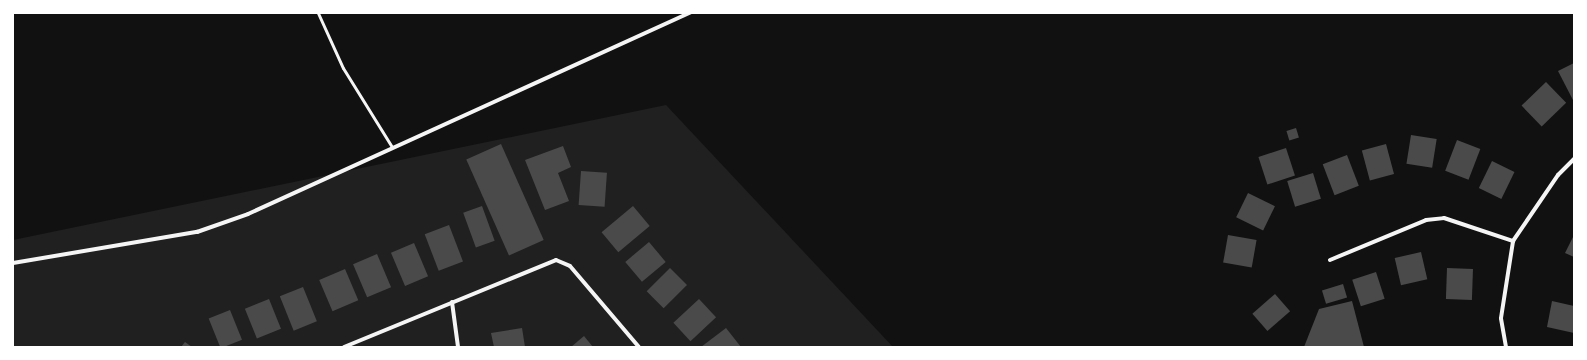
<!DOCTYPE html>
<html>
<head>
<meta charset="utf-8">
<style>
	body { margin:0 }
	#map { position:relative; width:1587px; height:360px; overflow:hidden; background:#111; font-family:"Zilla Slab",serif }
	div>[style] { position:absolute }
	.green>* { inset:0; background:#202020 }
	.building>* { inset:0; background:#4a4a4a; transform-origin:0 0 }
	.service>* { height:3px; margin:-1.5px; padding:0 1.5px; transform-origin:1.5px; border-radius:1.5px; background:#f5f5f5 }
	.minor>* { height:4px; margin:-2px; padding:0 2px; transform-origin:2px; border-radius:2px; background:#f5f5f5 }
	span { translate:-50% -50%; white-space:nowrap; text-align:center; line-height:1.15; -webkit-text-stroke:4px #fff; paint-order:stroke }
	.frame { position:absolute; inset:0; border:14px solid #fff; pointer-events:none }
</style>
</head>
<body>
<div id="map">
	<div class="green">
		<div style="clip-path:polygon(666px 105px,893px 347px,13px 347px,13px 240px)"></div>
	</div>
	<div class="building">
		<div style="clip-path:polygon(1574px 63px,1574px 102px,1558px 71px)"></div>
		<div style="left:1546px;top:82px;width:29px;height:34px;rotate:46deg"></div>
		<div style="left:1296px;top:128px;width:10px;height:10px;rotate:73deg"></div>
		<div style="left:1411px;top:135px;width:26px;height:29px;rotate:9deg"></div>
		<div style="left:1457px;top:140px;width:25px;height:33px;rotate:21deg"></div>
		<div style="left:501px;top:144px;width:105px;height:38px;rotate:66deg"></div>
		<div style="left:1386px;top:144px;width:31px;height:25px;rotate:75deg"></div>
		<div style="clip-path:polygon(563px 146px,571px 167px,558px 173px,569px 201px,545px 210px,525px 160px)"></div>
		<div style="left:1286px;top:148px;width:29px;height:29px;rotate:72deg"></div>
		<div style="left:1347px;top:155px;width:33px;height:26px;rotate:69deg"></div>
		<div style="left:1492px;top:161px;width:25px;height:30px;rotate:26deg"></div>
		<div style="left:581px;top:171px;width:26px;height:34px;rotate:4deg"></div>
		<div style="left:1313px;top:173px;width:27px;height:27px;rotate:73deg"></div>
		<div style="left:1248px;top:193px;width:30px;height:27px;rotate:26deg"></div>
		<div style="left:482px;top:206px;width:37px;height:20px;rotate:70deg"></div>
		<div style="left:633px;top:206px;width:26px;height:41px;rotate:50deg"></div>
		<div style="left:449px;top:225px;width:39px;height:26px;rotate:69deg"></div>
		<div style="left:1228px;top:235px;width:29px;height:28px;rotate:10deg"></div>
		<div style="clip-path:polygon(1574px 235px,1574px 257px,1565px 253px)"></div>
		<div style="left:649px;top:242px;width:26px;height:31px;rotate:50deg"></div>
		<div style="left:414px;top:243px;width:36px;height:25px;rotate:67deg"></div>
		<div style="left:1421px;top:252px;width:28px;height:27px;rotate:77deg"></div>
		<div style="left:377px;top:254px;width:36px;height:26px;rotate:67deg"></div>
		<div style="left:670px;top:268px;width:24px;height:33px;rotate:45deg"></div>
		<div style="left:1447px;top:268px;width:26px;height:31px;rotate:2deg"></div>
		<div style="left:345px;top:269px;width:34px;height:28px;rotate:67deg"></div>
		<div style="left:1376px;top:272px;width:28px;height:25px;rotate:72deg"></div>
		<div style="left:1343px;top:284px;width:14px;height:22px;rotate:73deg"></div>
		<div style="left:303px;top:287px;width:37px;height:25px;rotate:68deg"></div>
		<div style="left:1275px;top:294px;width:23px;height:30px;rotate:49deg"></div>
		<div style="left:269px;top:299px;width:32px;height:26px;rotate:68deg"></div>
		<div style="left:699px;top:299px;width:25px;height:35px;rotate:47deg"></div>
		<div style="clip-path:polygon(1352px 301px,1364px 347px,1304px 347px,1319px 309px)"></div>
		<div style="clip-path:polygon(1552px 301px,1574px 306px,1574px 333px,1547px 327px)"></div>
		<div style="left:230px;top:310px;width:32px;height:23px;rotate:68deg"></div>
		<div style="clip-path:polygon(522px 328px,525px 347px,494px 347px,491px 333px)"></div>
		<div style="clip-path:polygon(726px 328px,741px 347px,701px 347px)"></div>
		<div style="clip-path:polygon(584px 336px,593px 347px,571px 347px)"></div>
		<div style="clip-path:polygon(185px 342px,192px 347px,181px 347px)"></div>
	</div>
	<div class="service">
		<div style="left:318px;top:13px;width:60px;rotate:65.6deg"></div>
		<div style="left:343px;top:68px;width:93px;rotate:58.2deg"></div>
	</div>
	<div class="minor">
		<div style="left:1330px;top:260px;width:104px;rotate:-22.6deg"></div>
		<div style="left:1426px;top:220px;width:18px;rotate:-6deg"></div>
		<div style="left:1444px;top:218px;width:73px;rotate:18.4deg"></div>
		<div style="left:13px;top:263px;width:187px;rotate:-9.6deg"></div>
		<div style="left:197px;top:232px;width:54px;rotate:-19.4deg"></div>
		<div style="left:248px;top:214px;width:486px;rotate:-24.5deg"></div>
		<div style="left:452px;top:302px;width:45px;rotate:82.4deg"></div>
		<div style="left:344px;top:347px;width:229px;rotate:-22.3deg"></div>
		<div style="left:556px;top:260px;width:15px;rotate:23deg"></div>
		<div style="left:570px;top:266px;width:106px;rotate:49.6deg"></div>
		<div style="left:1506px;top:347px;width:29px;rotate:-100deg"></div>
		<div style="left:1501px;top:318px;width:78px;rotate:-81.1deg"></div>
		<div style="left:1513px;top:241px;width:80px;rotate:-55.7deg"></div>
		<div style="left:1558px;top:175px;width:23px;rotate:-45deg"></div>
	</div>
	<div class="frame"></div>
</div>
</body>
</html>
